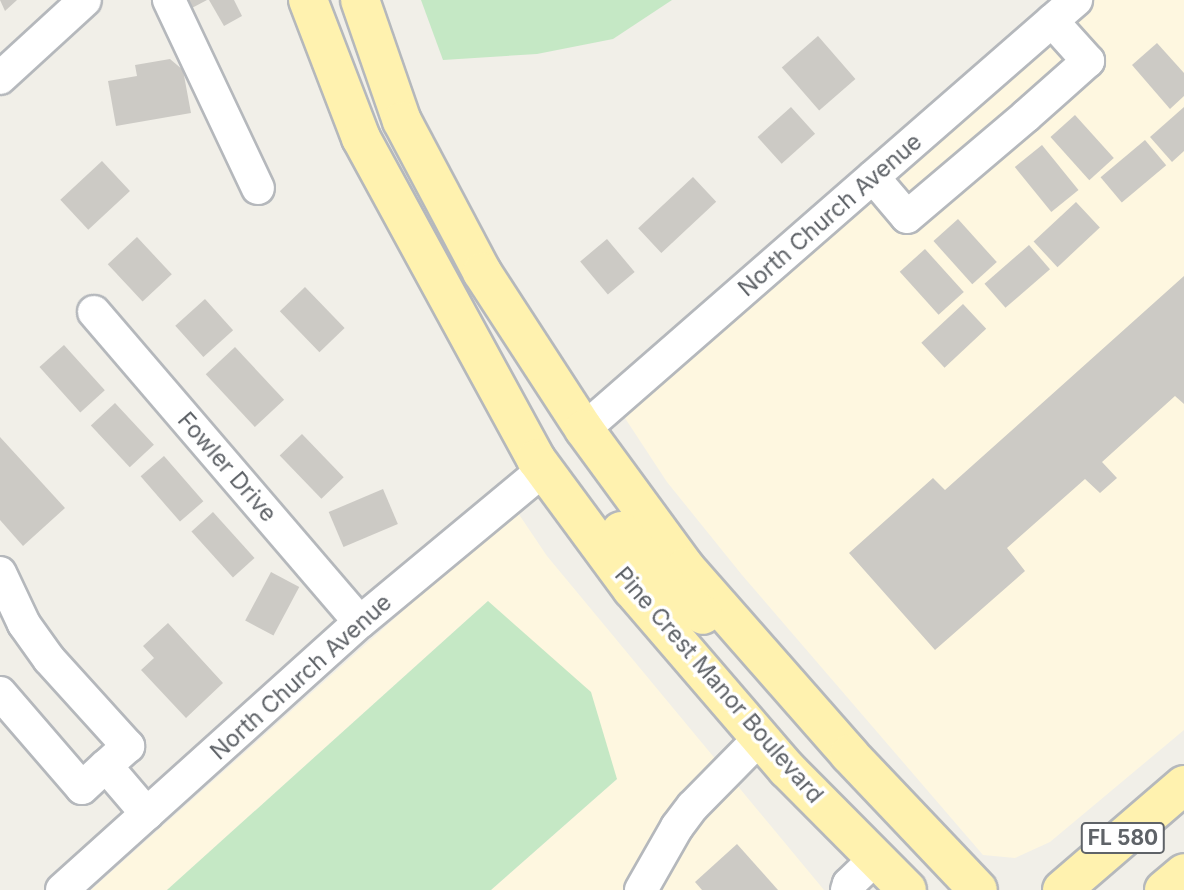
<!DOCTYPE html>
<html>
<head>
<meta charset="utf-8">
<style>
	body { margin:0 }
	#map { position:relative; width:1184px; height:890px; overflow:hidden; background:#f1efe8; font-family:Inter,sans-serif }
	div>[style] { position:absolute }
	.commercial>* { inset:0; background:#fef7e0 }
	.green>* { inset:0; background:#c5e8c5 }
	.building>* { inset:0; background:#cccac5; transform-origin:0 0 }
	.roads { filter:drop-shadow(2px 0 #b5b8bc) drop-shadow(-2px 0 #b5b8bc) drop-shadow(0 2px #b5b8bc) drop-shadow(0 -2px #b5b8bc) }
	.minor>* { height:32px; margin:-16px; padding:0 16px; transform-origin:16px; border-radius:16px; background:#fff }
	.major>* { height:38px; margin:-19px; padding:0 19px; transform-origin:19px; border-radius:19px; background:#fff2af }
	span { translate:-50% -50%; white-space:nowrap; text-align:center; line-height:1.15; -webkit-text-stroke:7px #fff; paint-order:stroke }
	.shield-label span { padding:2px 5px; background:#fff; border:2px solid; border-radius:5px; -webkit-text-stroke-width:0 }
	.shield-label { font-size:21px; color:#5f6368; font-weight:700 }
	.street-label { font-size:23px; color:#5f6368 }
</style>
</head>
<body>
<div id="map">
	<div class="commercial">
		<div style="clip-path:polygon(1094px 0,1184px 0,1184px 730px,1050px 842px,1015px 858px,983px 855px,742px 575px,667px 482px,621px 412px)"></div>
		<div style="clip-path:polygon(516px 510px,547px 556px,824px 890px,491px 890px,617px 779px,488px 601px,167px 890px,91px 890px)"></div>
	</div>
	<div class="green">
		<div style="clip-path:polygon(421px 0,672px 0,613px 39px,537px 54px,443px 60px)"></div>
		<div style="clip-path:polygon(488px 601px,591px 692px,617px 779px,491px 890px,167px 890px)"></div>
	</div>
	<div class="building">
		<div style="clip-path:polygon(0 0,17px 0,5px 11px)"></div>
		<div style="clip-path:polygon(185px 0,207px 0,190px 9px)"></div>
		<div style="clip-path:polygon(209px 0,234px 0,242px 16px,224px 26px)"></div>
		<div style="left:818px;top:36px;width:57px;height:48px;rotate:49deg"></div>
		<div style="clip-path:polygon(1157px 43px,1184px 73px,1184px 96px,1170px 109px,1132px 65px)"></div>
		<div style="clip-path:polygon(170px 59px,183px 70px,191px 113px,116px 126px,108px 81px,137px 76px,135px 65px)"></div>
		<div style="left:791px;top:107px;width:36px;height:45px;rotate:48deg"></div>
		<div style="clip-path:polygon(1184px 107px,1184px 151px,1172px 162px,1150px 137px)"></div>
		<div style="left:1075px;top:115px;width:58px;height:33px;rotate:48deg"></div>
		<div style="left:1145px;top:140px;width:33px;height:58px;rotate:50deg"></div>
		<div style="left:1042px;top:145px;width:58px;height:35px;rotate:51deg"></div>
		<div style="left:102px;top:161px;width:41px;height:57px;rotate:47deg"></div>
		<div style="left:693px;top:177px;width:34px;height:75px;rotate:47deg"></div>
		<div style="left:1076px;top:202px;width:35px;height:58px;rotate:47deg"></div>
		<div style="left:958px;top:219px;width:58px;height:33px;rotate:48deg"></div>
		<div style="left:137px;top:237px;width:51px;height:40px;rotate:47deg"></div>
		<div style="left:607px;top:239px;width:43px;height:35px;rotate:50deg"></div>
		<div style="left:1029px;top:245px;width:32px;height:59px;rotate:49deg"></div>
		<div style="left:925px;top:249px;width:58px;height:34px;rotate:48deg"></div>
		<div style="clip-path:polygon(1184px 276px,1184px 404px,1175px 396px,1102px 462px,1117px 478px,1100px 493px,1085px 479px,1007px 548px,1025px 571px,935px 650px,849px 553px,933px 478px,945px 490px)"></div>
		<div style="left:305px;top:287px;width:57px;height:35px;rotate:46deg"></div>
		<div style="left:205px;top:299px;width:42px;height:40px;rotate:48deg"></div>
		<div style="left:963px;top:304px;width:34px;height:57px;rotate:47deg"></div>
		<div style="left:64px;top:345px;width:61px;height:33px;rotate:48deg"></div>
		<div style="left:235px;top:347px;width:72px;height:40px;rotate:47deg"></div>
		<div style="left:115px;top:403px;width:57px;height:33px;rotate:47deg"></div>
		<div style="left:302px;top:434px;width:60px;height:31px;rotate:46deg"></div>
		<div style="clip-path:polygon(0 437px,65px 508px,23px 546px,0 520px)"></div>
		<div style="left:164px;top:456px;width:60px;height:31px;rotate:49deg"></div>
		<div style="left:383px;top:489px;width:38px;height:59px;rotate:67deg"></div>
		<div style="left:213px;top:512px;width:62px;height:29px;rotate:48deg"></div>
		<div style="left:271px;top:572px;width:32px;height:55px;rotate:28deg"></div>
		<div style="clip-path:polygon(168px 623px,223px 683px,186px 718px,141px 670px,154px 658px,143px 646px)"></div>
		<div style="clip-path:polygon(737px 844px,778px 890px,702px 890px,695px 882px)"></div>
	</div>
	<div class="roads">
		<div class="minor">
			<div style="left:169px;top:0;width:208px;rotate:64.7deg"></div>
			<div style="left:0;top:78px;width:115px;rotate:-42.5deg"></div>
			<div style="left:873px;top:177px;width:52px;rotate:49.6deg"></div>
			<div style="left:907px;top:217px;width:156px;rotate:-40.3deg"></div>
			<div style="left:1026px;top:116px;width:83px;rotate:-41.6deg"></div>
			<div style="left:1088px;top:61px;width:54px;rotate:-132deg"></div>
			<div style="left:94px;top:312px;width:408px;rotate:49.4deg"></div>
			<div style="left:584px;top:429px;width:653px;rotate:-41.09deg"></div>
			<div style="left:0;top:573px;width:56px;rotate:64.8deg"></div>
			<div style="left:24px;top:624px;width:43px;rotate:54.5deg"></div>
			<div style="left:49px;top:659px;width:118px;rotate:47.8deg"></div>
			<div style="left:128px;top:746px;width:30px;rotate:138deg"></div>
			<div style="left:106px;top:766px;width:63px;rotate:49.5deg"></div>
			<div style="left:0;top:693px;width:125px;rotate:49.2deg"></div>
			<div style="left:82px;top:788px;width:33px;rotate:-43deg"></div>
			<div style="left:62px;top:890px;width:401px;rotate:-42deg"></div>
			<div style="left:360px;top:622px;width:239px;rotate:-39.7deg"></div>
			<div style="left:641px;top:890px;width:73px;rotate:-60.3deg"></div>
			<div style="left:677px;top:827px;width:26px;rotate:-53deg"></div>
			<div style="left:693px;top:806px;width:95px;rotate:-45.4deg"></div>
			<div style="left:847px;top:890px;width:6px;rotate:-72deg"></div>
			<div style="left:849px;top:884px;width:39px;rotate:-44deg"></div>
		</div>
		<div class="major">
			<div style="left:308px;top:0;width:148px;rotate:69deg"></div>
			<div style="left:361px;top:138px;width:366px;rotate:61.4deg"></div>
			<div style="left:536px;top:459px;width:162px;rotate:53.6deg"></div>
			<div style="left:632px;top:589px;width:238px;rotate:49.3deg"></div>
			<div style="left:787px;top:769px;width:170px;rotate:45.2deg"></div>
			<div style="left:360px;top:0;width:128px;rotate:70.9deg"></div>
			<div style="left:402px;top:121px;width:171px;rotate:62.1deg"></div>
			<div style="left:482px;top:272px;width:187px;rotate:57deg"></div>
			<div style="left:584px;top:429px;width:171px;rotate:53.8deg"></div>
			<div style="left:685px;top:567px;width:249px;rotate:48.7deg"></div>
			<div style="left:849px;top:754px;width:187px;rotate:46.5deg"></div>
			<div style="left:621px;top:531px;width:88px;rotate:49.6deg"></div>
			<div style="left:678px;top:598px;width:30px;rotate:34deg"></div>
			<div style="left:1062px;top:890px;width:161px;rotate:-40.7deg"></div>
			<div style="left:1164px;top:890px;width:26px;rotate:-40deg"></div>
		</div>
	</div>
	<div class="shield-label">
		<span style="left:1123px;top:838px">FL 580</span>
	</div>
	<div class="street-label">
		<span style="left:830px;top:215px;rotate:-41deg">North Church Avenue</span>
		<span style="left:227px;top:467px;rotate:49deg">Fowler Drive</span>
		<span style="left:301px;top:677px;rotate:-42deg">North Church Avenue</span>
		<span style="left:719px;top:685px;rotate:49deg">Pine Crest Manor Boulevard</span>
	</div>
</div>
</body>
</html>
